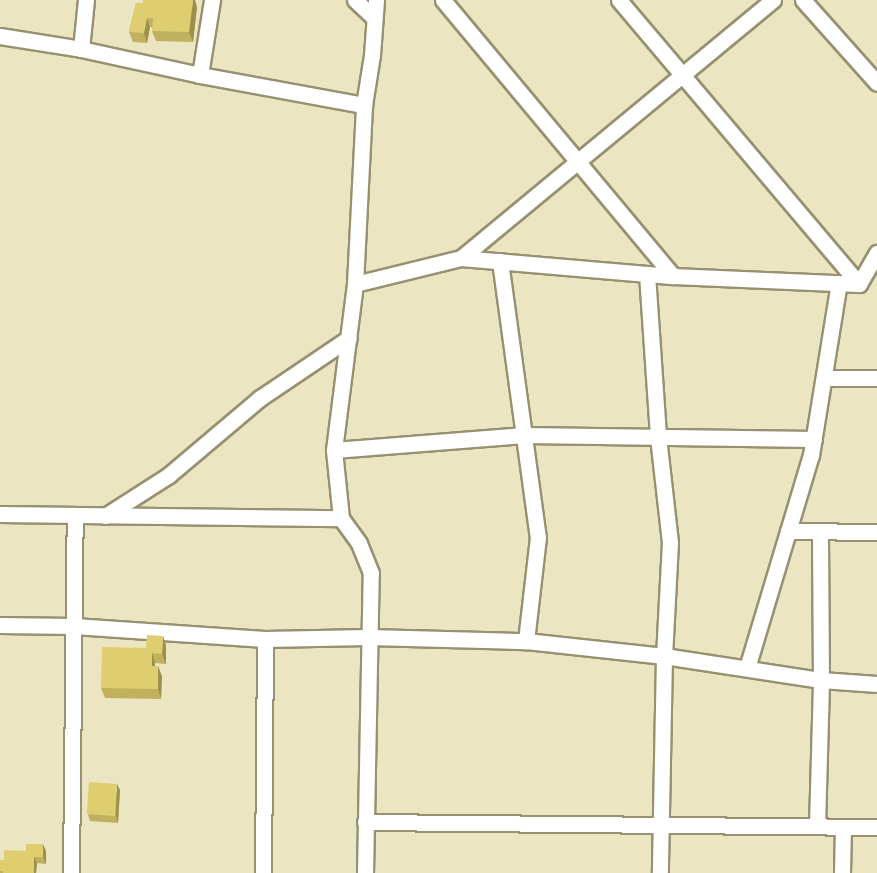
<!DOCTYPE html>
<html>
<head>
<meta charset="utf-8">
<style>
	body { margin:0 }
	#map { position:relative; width:877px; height:873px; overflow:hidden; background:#ebe5c2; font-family:Quicksand,sans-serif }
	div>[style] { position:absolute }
	.roads { filter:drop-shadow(2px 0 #979171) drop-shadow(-2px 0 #979171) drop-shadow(0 2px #979171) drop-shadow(0 -2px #979171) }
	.minor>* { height:15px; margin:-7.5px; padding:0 7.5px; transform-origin:7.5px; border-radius:7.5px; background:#fff }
	.wall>* { inset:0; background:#c0b15f }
	.shaded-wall>* { inset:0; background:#9c904e }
	.building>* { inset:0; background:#dfce6f; transform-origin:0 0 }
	span { translate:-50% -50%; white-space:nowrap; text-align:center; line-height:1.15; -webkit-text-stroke:5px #f9f3cf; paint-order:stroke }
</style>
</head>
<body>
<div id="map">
	<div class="roads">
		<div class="minor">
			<div style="left:355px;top:0;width:25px;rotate:43deg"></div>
			<div style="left:443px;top:0;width:359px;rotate:50.2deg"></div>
			<div style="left:619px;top:0;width:372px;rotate:49.8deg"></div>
			<div style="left:803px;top:0;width:111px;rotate:48.3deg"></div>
			<div style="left:0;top:36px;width:82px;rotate:9.1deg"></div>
			<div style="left:81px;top:49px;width:122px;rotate:12.3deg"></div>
			<div style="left:200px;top:75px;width:167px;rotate:10.4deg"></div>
			<div style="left:81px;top:49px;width:49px;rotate:-84.2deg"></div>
			<div style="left:200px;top:75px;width:76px;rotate:-80.9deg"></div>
			<div style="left:461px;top:258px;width:405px;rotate:-39.6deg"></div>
			<div style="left:500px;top:261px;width:279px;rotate:82.2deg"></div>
			<div style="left:538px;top:537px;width:105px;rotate:96.6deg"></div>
			<div style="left:647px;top:274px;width:163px;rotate:86.1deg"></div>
			<div style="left:658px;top:437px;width:106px;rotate:83.5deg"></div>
			<div style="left:670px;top:542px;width:114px;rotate:93deg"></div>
			<div style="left:664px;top:656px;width:217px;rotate:91.1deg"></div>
			<div style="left:355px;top:284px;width:109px;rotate:-13.8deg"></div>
			<div style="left:461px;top:258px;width:213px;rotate:4.9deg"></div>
			<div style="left:673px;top:276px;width:186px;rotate:2.5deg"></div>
			<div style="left:859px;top:284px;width:36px;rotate:-60deg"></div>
			<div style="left:825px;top:378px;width:52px"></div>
			<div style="left:334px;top:450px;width:191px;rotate:-4.5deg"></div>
			<div style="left:524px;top:435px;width:290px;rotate:0.8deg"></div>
			<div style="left:0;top:514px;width:341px;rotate:0.7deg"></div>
			<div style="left:105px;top:516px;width:76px;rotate:-32.6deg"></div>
			<div style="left:169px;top:475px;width:119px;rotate:-40.2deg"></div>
			<div style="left:260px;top:398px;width:107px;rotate:-34deg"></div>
			<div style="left:788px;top:531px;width:89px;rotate:0.6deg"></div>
			<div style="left:0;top:625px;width:74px;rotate:0.8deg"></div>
			<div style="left:74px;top:626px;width:191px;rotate:3.9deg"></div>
			<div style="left:265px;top:639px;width:103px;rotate:-1.1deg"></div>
			<div style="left:368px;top:637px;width:158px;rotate:1.5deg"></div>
			<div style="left:526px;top:641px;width:139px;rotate:6.2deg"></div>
			<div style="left:664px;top:656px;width:159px;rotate:8.7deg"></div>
			<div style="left:821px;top:680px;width:56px;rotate:4.1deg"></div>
			<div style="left:747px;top:668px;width:222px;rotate:-73.3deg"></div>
			<div style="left:811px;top:455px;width:174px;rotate:-80.8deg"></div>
			<div style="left:365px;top:822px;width:512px;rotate:0.56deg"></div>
			<div style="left:817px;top:826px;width:146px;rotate:-88.4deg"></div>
			<div style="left:821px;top:680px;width:149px;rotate:-90.4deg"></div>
			<div style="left:71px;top:873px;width:358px;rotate:-89.4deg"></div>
			<div style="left:263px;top:873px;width:234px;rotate:-89.5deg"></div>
			<div style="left:365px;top:873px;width:300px;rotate:-88.9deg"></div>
			<div style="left:371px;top:573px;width:32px;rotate:-112deg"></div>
			<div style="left:359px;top:543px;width:31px;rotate:-126deg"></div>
			<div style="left:341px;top:518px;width:68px;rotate:-95.9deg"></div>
			<div style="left:334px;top:450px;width:167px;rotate:-82.8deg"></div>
			<div style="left:355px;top:284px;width:179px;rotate:-87.1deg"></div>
			<div style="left:364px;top:105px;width:51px;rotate:-80.9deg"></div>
			<div style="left:372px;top:55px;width:55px;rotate:-85.8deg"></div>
			<div style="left:842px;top:873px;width:46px;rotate:-88.8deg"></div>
		</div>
	</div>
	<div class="wall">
		<div style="clip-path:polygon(136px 3px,197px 7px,193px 42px,156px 41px,152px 31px,153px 28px,150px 27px,147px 43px,133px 42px,129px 32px)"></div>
		<div style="clip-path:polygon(166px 645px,166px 664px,155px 663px,155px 666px,162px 676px,161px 699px,105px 698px,101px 688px,146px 648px)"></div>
		<div style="clip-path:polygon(120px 790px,118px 823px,90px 821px,88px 814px)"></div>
		<div style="clip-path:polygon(26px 851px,46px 851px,46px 864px,37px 863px,36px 873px,0 873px,0 860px,4px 860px)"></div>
	</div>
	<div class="shaded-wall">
		<div style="clip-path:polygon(193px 0,195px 0,197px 7px,193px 42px,189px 32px)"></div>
		<div style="clip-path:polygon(147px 18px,150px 27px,147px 43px,144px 33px)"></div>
		<div style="clip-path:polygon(163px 636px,166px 645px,166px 664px,162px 654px)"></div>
		<div style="clip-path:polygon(152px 653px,155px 663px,155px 676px,152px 666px)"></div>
		<div style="clip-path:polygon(158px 666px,162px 676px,161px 699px,158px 689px)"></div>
		<div style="clip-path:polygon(117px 784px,120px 790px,118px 823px,116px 816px)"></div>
		<div style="clip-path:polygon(43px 844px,46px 851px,46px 864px,43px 857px)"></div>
		<div style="clip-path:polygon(34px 857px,37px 863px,36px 873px,34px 873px)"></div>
	</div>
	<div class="building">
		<div style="clip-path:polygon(143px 0,193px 0,189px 32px,152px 31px,153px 18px,147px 18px,144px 33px,129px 32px,136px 3px,143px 3px)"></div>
		<div style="clip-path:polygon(147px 635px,163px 636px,162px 654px,152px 653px,152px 666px,158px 666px,158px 689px,101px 688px,102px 647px,146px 648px)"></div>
		<div style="left:89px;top:782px;width:28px;height:32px;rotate:4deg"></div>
		<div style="clip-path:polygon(26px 844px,43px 844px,43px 857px,34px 857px,34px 873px,3px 873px,3px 871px,0 871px,0 860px,4px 860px,4px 850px,26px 851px)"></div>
	</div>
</div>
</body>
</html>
